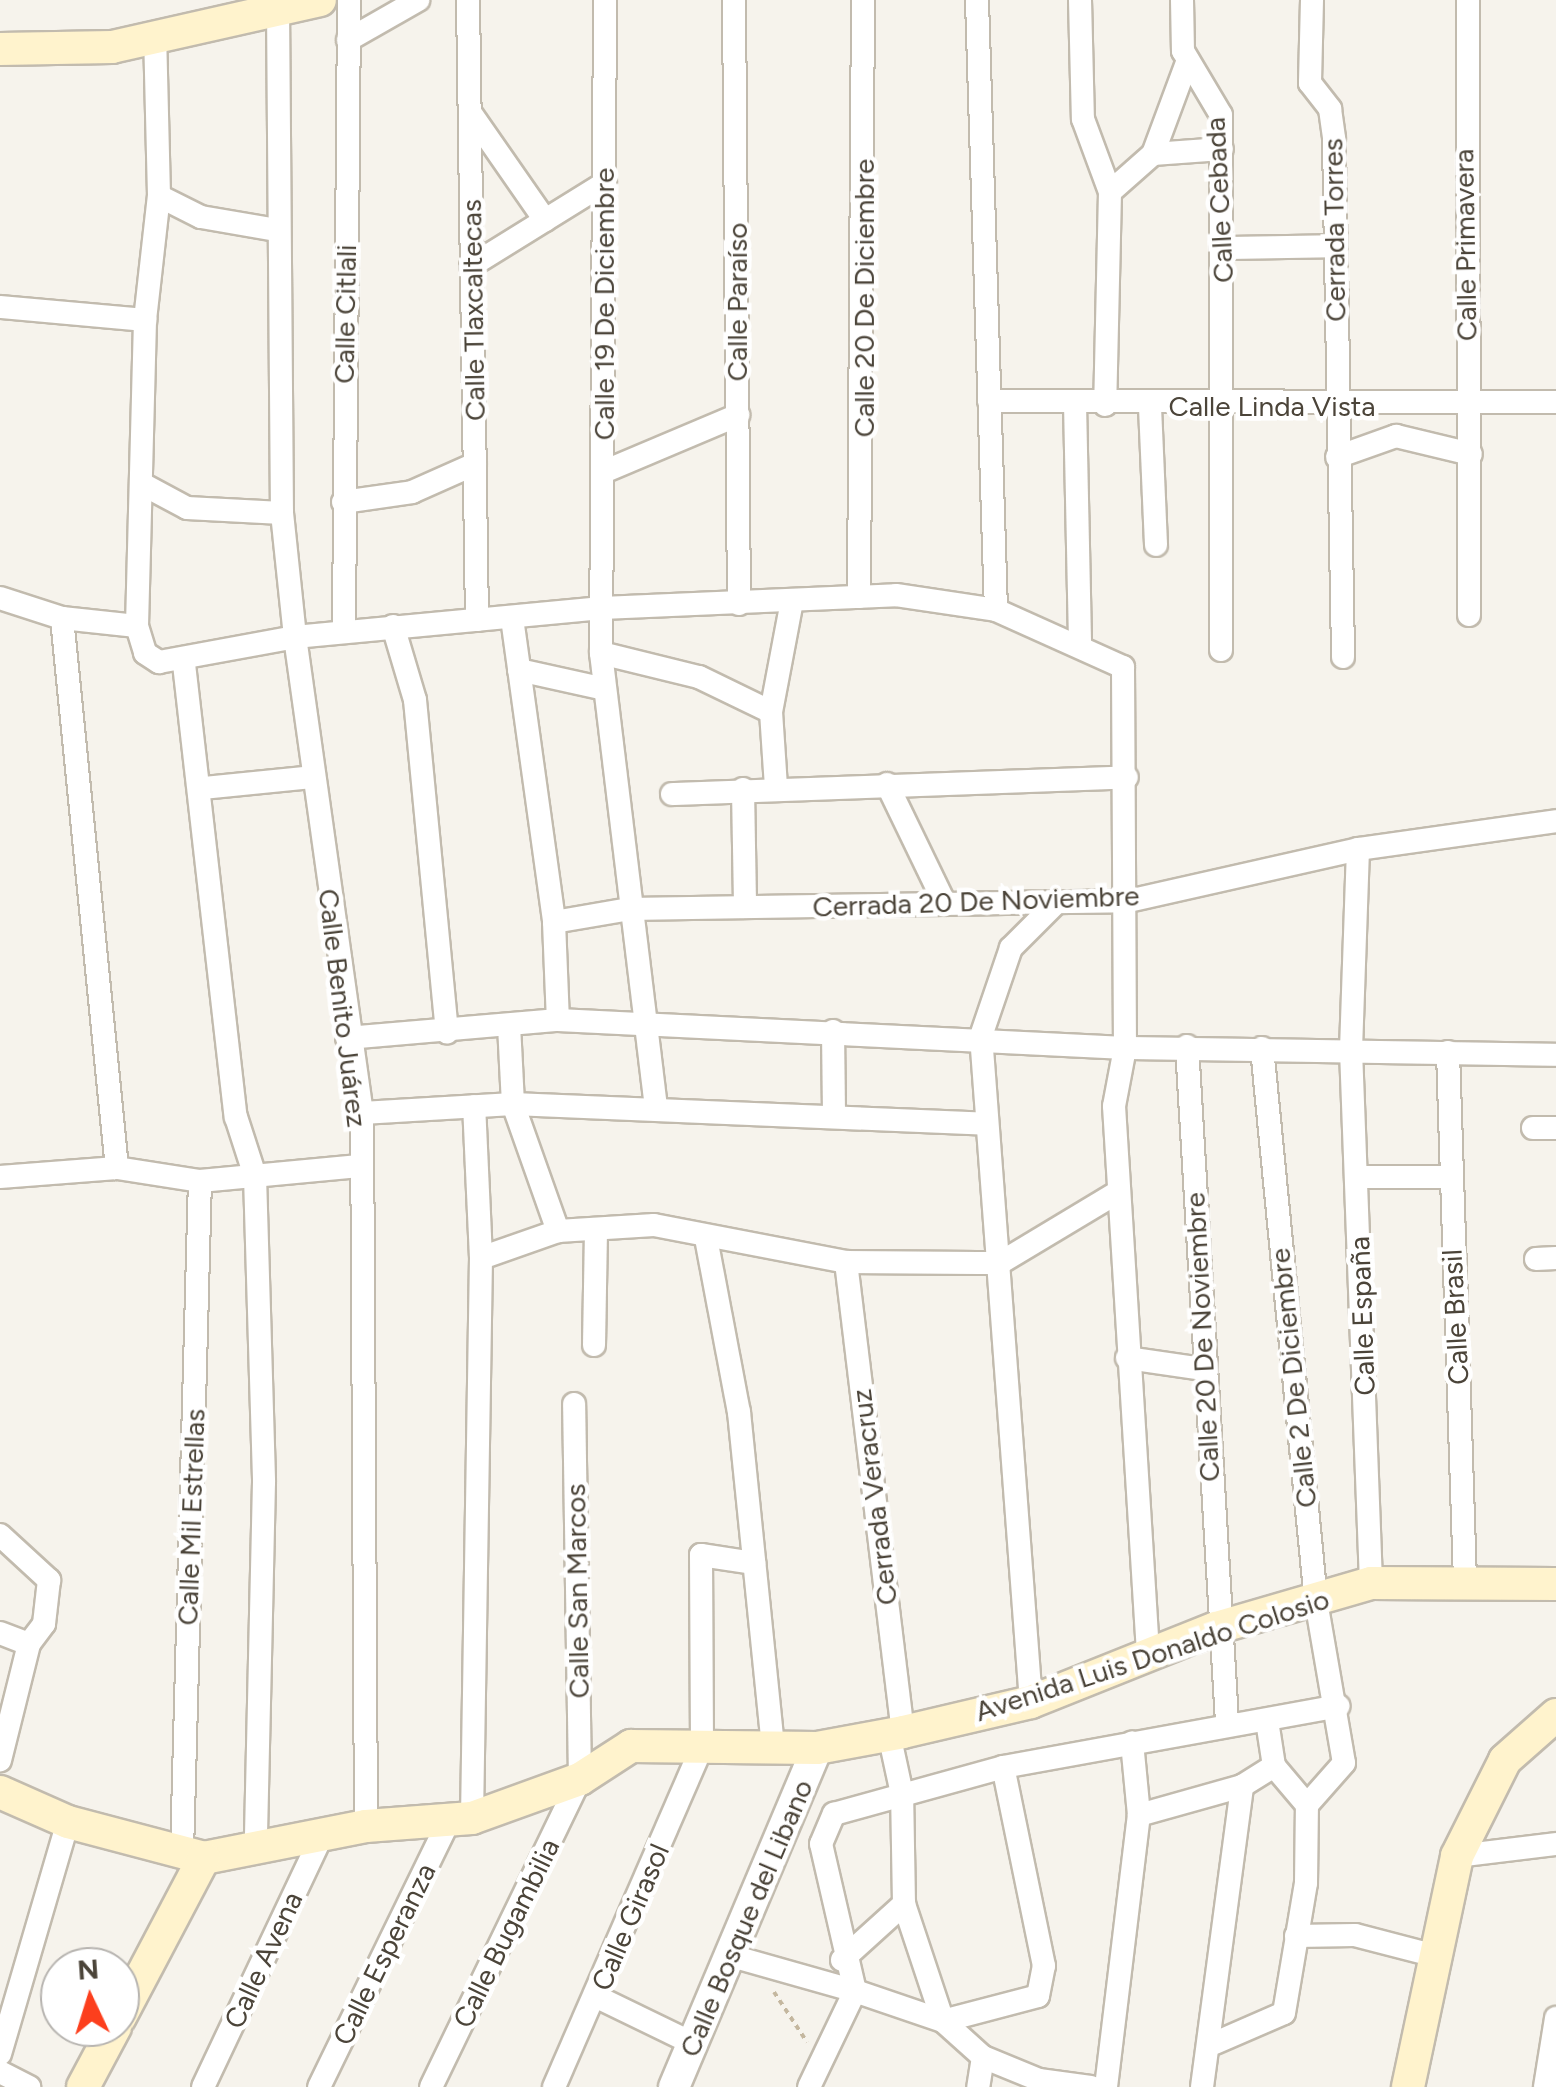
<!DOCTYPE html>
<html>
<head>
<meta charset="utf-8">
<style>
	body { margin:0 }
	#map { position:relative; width:1556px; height:2087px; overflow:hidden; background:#f6f3ec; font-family:Figtree,sans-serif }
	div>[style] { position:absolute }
	.path>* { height:4px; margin-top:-2px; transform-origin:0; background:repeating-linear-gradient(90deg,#c4b79f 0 5px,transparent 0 10px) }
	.roads { filter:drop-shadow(2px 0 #c2bbae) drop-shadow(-2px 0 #c2bbae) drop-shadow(0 2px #c2bbae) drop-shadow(0 -2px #c2bbae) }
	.minor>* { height:22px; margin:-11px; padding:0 11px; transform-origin:11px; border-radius:11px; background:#fff }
	.tertiary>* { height:30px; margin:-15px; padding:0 15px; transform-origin:15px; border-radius:15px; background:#fff }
	.secondary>* { height:32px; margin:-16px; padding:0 16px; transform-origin:16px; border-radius:16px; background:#fff3cd }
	span { translate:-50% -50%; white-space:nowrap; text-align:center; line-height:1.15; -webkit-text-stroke:9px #fff; paint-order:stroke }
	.street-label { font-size:28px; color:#4b4439 }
	.north { position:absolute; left:40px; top:1947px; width:100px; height:100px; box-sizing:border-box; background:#fff; border:2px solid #b7b4b0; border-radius:50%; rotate:356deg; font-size:28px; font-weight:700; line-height:40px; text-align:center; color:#4b4439 }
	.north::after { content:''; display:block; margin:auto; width:35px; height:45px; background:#fc3f1d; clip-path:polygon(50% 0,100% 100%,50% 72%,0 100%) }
</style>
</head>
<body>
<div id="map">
	<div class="path">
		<div style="left:774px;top:1992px;width:60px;rotate:56.6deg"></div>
	</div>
	<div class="roads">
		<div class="minor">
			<div style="left:468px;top:0;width:620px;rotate:89.17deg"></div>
			<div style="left:605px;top:0;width:653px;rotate:90.35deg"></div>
			<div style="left:601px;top:653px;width:459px;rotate:83.1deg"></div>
			<div style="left:734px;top:0;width:604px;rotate:89.53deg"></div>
			<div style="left:977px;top:0;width:610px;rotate:88.22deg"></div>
			<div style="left:1080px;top:0;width:119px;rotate:88.6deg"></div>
			<div style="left:1083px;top:119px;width:78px;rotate:69.7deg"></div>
			<div style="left:1110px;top:192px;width:213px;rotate:91.3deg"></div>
			<div style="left:1182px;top:0;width:51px;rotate:88.9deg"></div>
			<div style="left:1183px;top:51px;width:74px;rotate:59.3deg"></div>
			<div style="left:1221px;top:115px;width:535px;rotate:90deg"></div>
			<div style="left:1312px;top:0;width:83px;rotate:91.4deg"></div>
			<div style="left:1310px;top:83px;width:33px;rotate:52deg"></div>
			<div style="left:1330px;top:109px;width:30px;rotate:82deg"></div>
			<div style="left:1334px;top:139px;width:518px;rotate:89deg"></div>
			<div style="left:1468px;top:0;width:615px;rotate:89.91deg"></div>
			<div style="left:278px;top:7px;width:506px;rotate:89.55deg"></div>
			<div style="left:282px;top:513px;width:125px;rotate:84deg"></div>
			<div style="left:295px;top:637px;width:308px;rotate:-5.4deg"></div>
			<div style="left:602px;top:608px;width:294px;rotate:-2.5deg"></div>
			<div style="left:896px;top:595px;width:101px;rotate:8.5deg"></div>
			<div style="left:996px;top:610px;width:139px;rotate:24.2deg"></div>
			<div style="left:1123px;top:667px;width:381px;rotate:89.7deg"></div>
			<div style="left:1125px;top:1048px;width:59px;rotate:100.7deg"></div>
			<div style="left:1114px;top:1106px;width:548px;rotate:86.44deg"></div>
			<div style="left:348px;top:40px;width:81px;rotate:-29.7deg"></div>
			<div style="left:472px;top:115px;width:128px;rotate:55.2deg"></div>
			<div style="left:1153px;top:154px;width:69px;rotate:-4.1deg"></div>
			<div style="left:1110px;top:192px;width:57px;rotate:-41.5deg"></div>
			<div style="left:1153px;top:154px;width:100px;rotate:-69.6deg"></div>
			<div style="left:159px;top:196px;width:47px;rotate:26.6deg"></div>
			<div style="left:201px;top:217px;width:76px;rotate:9.8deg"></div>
			<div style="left:1225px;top:248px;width:110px;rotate:-1deg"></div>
			<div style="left:471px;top:266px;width:158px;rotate:-31.8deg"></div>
			<div style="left:0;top:307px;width:146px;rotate:5.1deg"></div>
			<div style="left:989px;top:401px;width:567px;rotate:0.1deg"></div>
			<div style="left:1075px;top:403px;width:240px;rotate:88.8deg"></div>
			<div style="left:1150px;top:407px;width:138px;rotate:87.5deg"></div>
			<div style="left:1337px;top:457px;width:63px;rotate:-19.6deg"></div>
			<div style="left:1396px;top:436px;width:77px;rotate:13.5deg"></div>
			<div style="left:603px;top:472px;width:147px;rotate:-22.9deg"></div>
			<div style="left:144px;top:485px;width:49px;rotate:28.1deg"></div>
			<div style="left:187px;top:508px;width:95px;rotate:3deg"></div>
			<div style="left:343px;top:502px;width:70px;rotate:-8.2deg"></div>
			<div style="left:412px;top:492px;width:69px;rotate:-24deg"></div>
			<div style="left:859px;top:597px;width:597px;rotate:-89.62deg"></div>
			<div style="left:0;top:598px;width:65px;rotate:17.9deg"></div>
			<div style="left:62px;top:618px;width:75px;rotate:6.1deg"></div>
			<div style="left:137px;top:626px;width:28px;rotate:73deg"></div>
			<div style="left:145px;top:653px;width:17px;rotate:33deg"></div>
			<div style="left:159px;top:662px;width:138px;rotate:-10.4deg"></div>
			<div style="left:295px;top:637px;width:481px;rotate:82deg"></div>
			<div style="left:362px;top:1113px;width:713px;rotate:89.68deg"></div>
			<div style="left:62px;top:618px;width:553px;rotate:84.29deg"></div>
			<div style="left:512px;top:618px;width:307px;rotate:82.1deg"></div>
			<div style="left:554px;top:922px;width:98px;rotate:87.7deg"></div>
			<div style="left:137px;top:626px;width:306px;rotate:-88.5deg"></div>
			<div style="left:145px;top:320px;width:125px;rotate:-83.6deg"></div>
			<div style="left:159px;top:196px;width:160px;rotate:-91.4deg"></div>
			<div style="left:393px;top:626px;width:77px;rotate:73.4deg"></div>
			<div style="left:415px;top:700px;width:334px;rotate:84.5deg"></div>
			<div style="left:344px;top:629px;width:629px;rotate:-89.54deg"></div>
			<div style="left:601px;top:653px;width:101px;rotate:13.8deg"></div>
			<div style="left:699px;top:677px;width:80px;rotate:25.9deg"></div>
			<div style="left:184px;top:664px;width:456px;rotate:83.5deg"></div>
			<div style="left:236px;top:1117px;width:62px;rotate:72.1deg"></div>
			<div style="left:255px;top:1176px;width:306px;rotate:88.3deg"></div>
			<div style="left:264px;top:1482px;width:366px;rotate:91.3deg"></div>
			<div style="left:519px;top:670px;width:88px;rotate:12.5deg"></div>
			<div style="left:887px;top:784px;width:133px;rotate:64.2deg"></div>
			<div style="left:776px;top:787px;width:75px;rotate:-93.8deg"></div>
			<div style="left:771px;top:712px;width:113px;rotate:-79.3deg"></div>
			<div style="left:203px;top:788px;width:111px;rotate:-5.7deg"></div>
			<div style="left:743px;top:789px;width:118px;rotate:89deg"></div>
			<div style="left:672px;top:794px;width:455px;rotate:-2.1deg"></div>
			<div style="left:1358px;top:849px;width:201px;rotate:92deg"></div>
			<div style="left:1351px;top:1050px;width:533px;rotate:87.85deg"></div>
			<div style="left:554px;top:922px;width:76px;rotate:-9.8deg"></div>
			<div style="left:629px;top:909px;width:499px;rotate:-0.9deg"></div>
			<div style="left:1128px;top:901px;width:236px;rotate:-12.7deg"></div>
			<div style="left:1358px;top:849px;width:200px;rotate:-8deg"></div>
			<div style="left:509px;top:1025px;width:79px;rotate:87.1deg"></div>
			<div style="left:513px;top:1104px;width:135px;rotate:70.5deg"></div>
			<div style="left:833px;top:1031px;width:83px;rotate:89.3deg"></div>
			<div style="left:347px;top:1038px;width:212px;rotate:-4.9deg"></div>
			<div style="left:558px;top:1020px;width:568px;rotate:2.83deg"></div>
			<div style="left:1125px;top:1048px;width:431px;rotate:0.9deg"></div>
			<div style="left:1187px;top:1046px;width:677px;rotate:86.61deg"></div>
			<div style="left:1262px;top:1048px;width:556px;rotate:84.42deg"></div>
			<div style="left:1316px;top:1601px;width:164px;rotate:80.2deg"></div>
			<div style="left:1344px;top:1763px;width:56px;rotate:131.4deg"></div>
			<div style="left:1448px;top:1052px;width:530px;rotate:88.16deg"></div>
			<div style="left:362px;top:1113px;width:151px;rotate:-3.4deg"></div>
			<div style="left:513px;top:1104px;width:474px;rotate:2.4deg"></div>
			<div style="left:1533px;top:1128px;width:23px"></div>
			<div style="left:0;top:1177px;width:117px;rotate:-4.4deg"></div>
			<div style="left:117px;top:1168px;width:84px;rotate:8.9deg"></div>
			<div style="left:200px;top:1181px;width:160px;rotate:-5.4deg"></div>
			<div style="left:1358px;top:1177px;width:90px"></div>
			<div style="left:706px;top:1238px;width:177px;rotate:79.3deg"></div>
			<div style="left:739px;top:1412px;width:338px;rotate:84.2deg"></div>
			<div style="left:481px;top:1258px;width:82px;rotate:-19.3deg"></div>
			<div style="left:558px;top:1231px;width:96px;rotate:-3.6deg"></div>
			<div style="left:654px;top:1225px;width:196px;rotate:10.9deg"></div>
			<div style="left:846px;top:1262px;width:154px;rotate:0.4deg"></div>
			<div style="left:1000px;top:1263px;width:138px;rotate:-31deg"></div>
			<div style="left:1536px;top:1259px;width:20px;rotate:-3deg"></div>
			<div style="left:846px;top:1262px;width:473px;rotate:83.1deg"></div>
			<div style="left:594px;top:1345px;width:116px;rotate:-89deg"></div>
			<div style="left:1127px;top:1358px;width:77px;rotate:8.2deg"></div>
			<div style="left:0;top:1535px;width:67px;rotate:42.6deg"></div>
			<div style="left:49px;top:1580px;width:44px;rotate:96.5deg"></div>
			<div style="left:44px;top:1624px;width:25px;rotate:127deg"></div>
			<div style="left:0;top:1633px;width:31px;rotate:21deg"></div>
			<div style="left:29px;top:1644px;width:120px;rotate:104deg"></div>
			<div style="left:1031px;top:1702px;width:668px;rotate:-94.29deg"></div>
			<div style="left:981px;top:1036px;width:93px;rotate:-71.2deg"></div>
			<div style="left:1011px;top:948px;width:65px;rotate:-45deg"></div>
			<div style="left:1139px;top:1815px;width:107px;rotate:-15.7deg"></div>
			<div style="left:472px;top:1818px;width:560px;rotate:-89.08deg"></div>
			<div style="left:481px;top:1258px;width:152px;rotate:-92.6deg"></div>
			<div style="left:182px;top:1853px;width:672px;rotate:-88.47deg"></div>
			<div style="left:1457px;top:1856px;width:100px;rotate:-6.9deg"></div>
			<div style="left:904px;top:1904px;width:123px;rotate:71.6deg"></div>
			<div style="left:943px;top:2021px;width:98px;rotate:-14.7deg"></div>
			<div style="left:1038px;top:1996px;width:31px;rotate:-79deg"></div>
			<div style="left:1044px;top:1966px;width:203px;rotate:-101.6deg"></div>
			<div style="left:1296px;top:1936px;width:59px;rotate:-1deg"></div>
			<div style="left:1355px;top:1935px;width:84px;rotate:14.5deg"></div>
			<div style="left:735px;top:1957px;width:125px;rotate:15.8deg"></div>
			<div style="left:855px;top:1991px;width:151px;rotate:-103deg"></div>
			<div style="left:821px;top:1844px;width:33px;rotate:-67deg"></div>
			<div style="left:834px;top:1814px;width:175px;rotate:-15.5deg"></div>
			<div style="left:1003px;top:1767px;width:341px;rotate:-10.3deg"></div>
			<div style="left:842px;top:1960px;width:84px;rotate:-42.1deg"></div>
			<div style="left:904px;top:1904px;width:110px;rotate:-91deg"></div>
			<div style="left:902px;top:1794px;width:61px;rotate:-102.2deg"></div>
			<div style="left:597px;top:1997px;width:108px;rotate:25.9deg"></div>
			<div style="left:1215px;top:2043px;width:75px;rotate:-23.5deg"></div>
			<div style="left:1284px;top:2013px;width:132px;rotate:-80.4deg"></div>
			<div style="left:1306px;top:1883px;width:78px;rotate:-89.3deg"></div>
			<div style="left:1307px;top:1805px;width:51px;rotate:-130.2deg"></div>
			<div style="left:0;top:2054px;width:242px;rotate:-73.7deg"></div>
			<div style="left:983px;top:2057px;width:61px;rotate:22.3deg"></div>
			<div style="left:1039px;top:2080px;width:52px;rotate:7.7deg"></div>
			<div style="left:0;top:2072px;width:33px;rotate:27deg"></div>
			<div style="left:203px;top:2087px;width:281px;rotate:-64.7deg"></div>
			<div style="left:319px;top:2087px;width:297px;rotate:-64deg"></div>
			<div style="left:431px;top:2087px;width:342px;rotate:-64.2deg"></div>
			<div style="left:580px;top:1779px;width:375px;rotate:-90.9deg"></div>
			<div style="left:554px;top:2087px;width:372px;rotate:-66.5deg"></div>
			<div style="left:702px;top:1746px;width:191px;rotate:-90.3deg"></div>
			<div style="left:701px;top:1555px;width:54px;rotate:8.6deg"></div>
			<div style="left:809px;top:2087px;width:106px;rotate:-64.4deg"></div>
			<div style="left:855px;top:1991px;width:93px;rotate:18.8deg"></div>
			<div style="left:943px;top:2021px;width:54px;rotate:42deg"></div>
			<div style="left:983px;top:2057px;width:30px;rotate:99deg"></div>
			<div style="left:1106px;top:2087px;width:274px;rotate:-83.1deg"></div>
			<div style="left:1139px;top:1815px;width:73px;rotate:-95.5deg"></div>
			<div style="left:1202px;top:2087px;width:304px;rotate:-82.4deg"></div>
			<div style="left:1242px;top:1786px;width:38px;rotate:-32deg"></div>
			<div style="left:1274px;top:1766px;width:46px;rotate:-98.8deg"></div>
			<div style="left:1545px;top:2087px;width:70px;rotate:-80.9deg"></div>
		</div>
		<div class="tertiary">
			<div style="left:674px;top:2087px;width:368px;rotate:-67.1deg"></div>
		</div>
		<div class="secondary">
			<div style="left:0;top:49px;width:112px;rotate:-1deg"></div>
			<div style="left:112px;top:47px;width:213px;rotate:-12.7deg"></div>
			<div style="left:0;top:1792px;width:74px;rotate:23.8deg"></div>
			<div style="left:68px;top:1822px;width:141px;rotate:14.8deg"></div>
			<div style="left:204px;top:1858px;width:165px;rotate:-11.2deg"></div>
			<div style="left:366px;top:1826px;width:106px;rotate:-4.3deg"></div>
			<div style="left:472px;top:1818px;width:115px;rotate:-19.9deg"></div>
			<div style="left:580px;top:1779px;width:61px;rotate:-32.9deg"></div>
			<div style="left:631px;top:1746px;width:186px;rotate:0.6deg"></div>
			<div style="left:817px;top:1748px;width:87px;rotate:-10.5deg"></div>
			<div style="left:903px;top:1732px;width:131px;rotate:-13.2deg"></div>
			<div style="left:1031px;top:1702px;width:199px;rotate:-21.8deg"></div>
			<div style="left:1216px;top:1628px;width:161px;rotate:-16.2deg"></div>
			<div style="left:1371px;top:1583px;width:185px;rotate:0.3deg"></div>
			<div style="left:120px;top:2017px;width:180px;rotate:-62.2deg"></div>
			<div style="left:83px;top:2087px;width:68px;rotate:-61.9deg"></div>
			<div style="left:1408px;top:2087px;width:236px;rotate:-78deg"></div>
			<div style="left:1457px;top:1856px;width:107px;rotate:-63.4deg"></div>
			<div style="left:1505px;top:1760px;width:68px;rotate:-41.4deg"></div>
		</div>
	</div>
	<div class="street-label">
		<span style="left:1219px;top:200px;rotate:-93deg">Calle Cebada</span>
		<span style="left:1334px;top:230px;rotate:-91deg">Cerrada Torres</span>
		<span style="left:1465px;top:245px;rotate:-91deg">Calle Primavera</span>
		<span style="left:864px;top:298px;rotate:-90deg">Calle 20 De Diciembre</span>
		<span style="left:737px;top:302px;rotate:-90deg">Calle Paraíso</span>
		<span style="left:604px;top:304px;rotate:-90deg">Calle 19 De Diciembre</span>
		<span style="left:473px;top:310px;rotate:-91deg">Calle Tlaxcaltecas</span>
		<span style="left:345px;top:314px;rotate:-89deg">Calle Citlali</span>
		<span style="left:1272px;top:406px">Calle Linda Vista</span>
		<span style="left:976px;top:901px;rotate:-2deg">Cerrada 20 De Noviembre</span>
		<span style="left:343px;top:1008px;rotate:83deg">Calle Benito Juárez</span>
		<span style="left:1362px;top:1316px;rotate:-92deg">Calle España</span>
		<span style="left:1455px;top:1317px;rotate:-93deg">Calle Brasil</span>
		<span style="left:1202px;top:1337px;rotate:-93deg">Calle 20 De Noviembre</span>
		<span style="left:1293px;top:1378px;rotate:-96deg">Calle 2 De Diciembre</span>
		<span style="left:874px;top:1497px;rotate:-97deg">Cerrada Veracruz</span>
		<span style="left:191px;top:1517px;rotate:-88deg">Calle Mil Estrellas</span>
		<span style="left:577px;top:1591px;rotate:-91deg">Calle San Marcos</span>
		<span style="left:1152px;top:1655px;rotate:-18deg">Avenida Luis Donaldo Colosio</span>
		<span style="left:630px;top:1917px;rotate:-67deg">Calle Girasol</span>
		<span style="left:746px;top:1918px;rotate:-67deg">Calle Bosque del Libano</span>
		<span style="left:506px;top:1933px;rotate:-64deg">Calle Bugambilia</span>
		<span style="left:384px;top:1954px;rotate:-64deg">Calle Esperanza</span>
		<span style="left:263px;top:1960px;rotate:-65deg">Calle Avena</span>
	</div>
	<div class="north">N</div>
</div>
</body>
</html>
